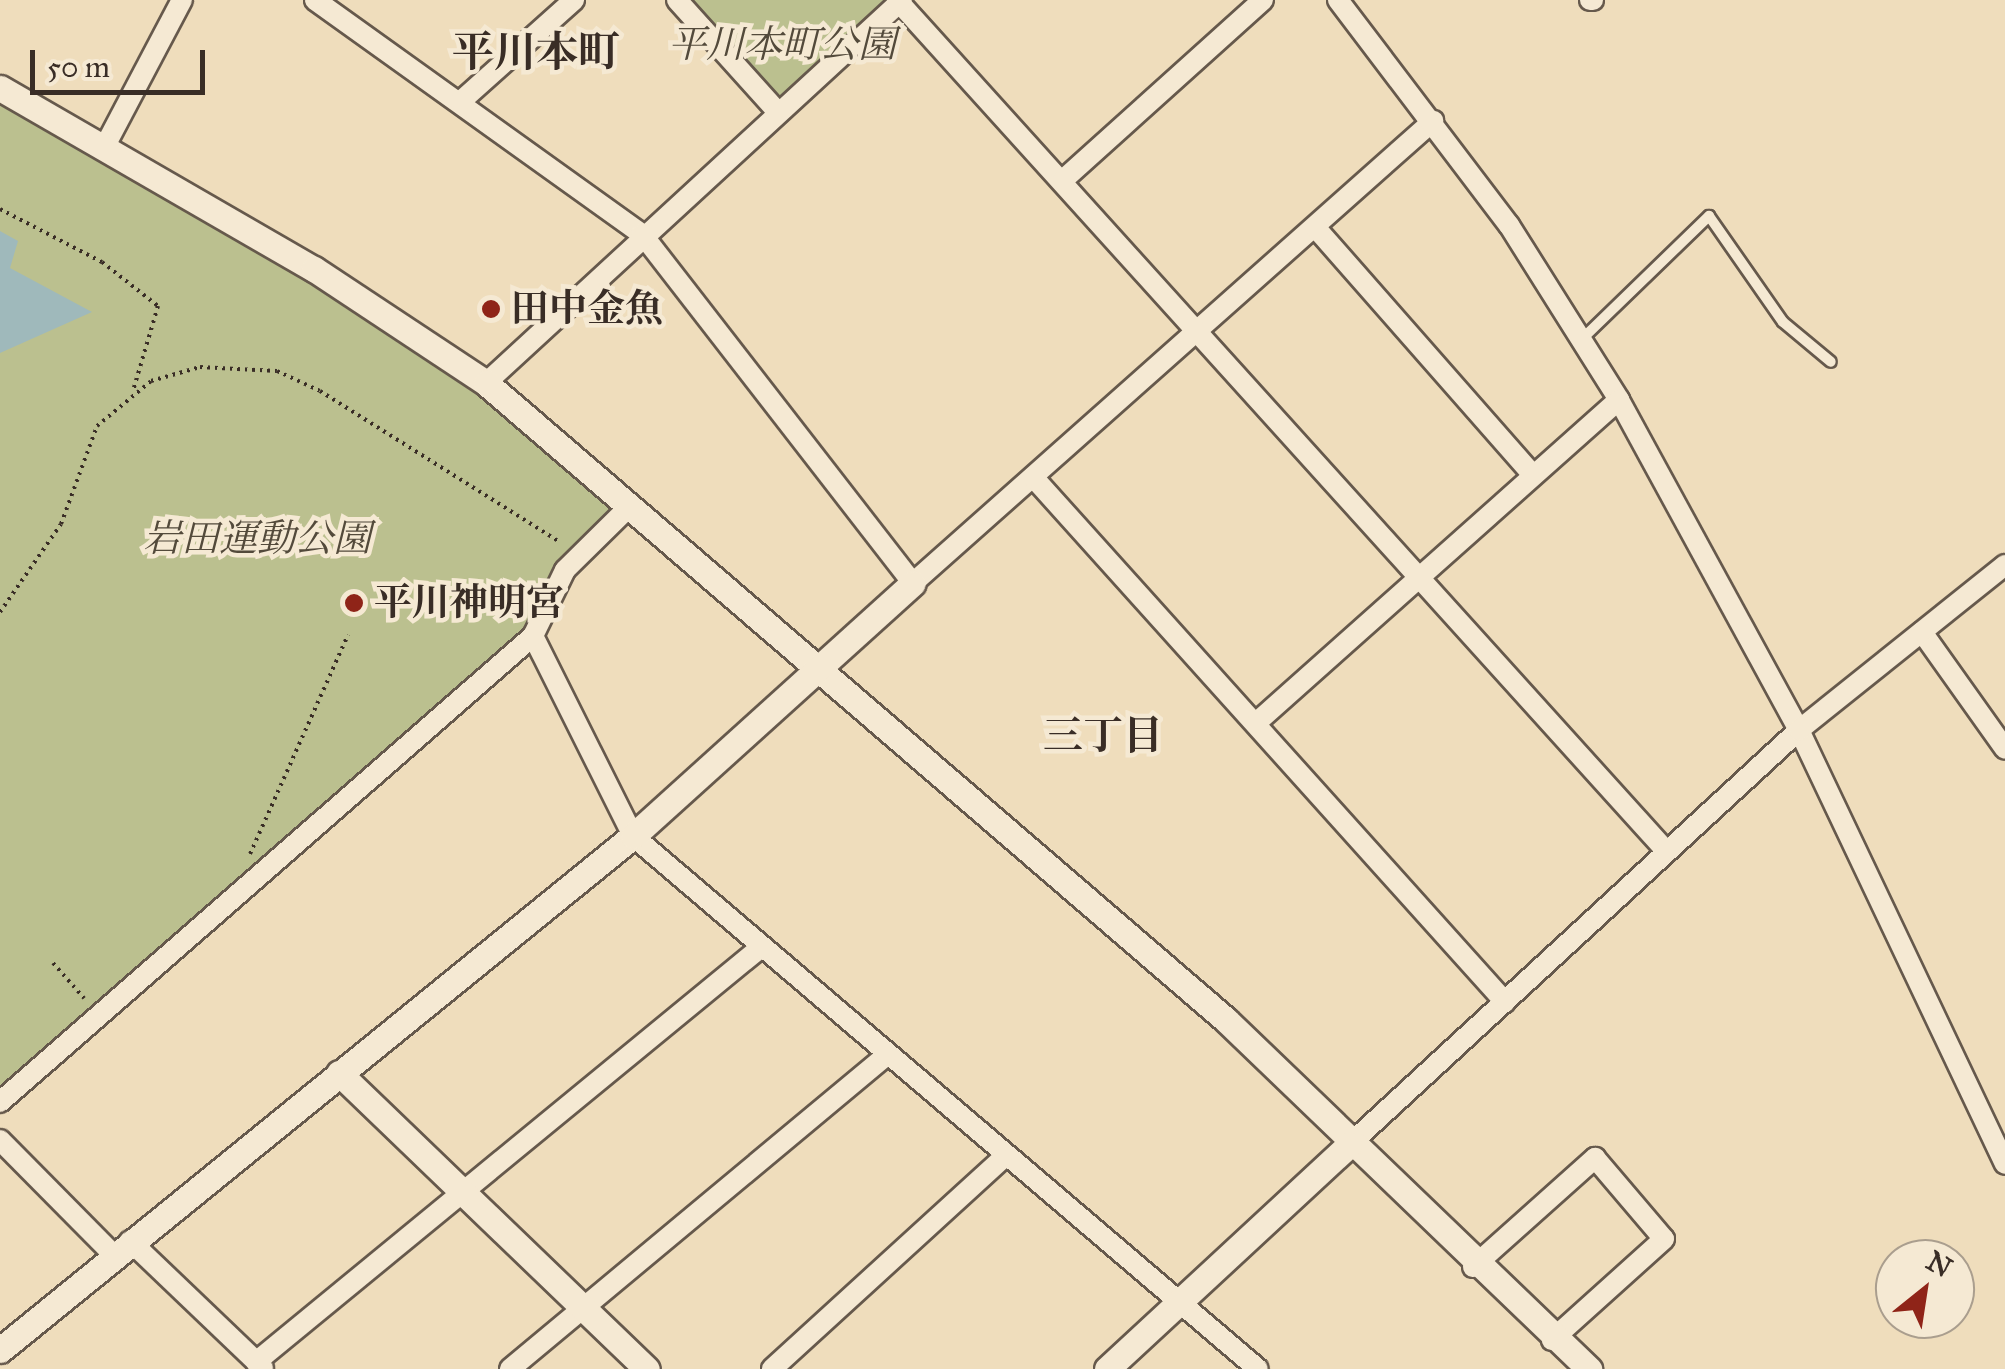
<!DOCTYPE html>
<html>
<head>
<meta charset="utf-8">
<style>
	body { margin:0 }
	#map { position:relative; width:2005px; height:1369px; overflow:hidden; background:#efddbc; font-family:"IM FELL Great Primer","Noto Serif JP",serif }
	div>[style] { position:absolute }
	.green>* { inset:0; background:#bbc08f }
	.water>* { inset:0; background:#9fb9bb }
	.path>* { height:4px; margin-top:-2px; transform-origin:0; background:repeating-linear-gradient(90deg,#392d26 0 2.5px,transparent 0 7.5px) }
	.roads { filter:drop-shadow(2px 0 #66594c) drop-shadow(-2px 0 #66594c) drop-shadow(0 2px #66594c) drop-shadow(0 -2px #66594c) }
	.service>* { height:10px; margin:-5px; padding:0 5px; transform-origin:5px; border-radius:5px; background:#f5e9d3 }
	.minor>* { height:20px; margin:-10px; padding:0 10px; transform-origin:10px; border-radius:10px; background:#f5e9d3 }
	.tertiary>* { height:25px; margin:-12.5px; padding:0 12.5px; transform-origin:12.5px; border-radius:12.5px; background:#f5e9d3 }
	.dots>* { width:28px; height:28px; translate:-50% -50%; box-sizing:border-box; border:5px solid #f5e9d3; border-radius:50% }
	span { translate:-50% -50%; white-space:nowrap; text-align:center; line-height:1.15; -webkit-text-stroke:9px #f5e9d3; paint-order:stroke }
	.park-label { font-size:38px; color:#534a3b; font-style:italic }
	.poi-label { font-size:38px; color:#392d26; font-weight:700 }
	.left { translate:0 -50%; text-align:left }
	.neighbourhood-label { font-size:40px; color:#392d26; font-weight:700 }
	.quarter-label { font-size:42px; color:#392d26; font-weight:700 }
	.north { position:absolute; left:1875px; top:1239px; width:100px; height:100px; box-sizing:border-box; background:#f5e9d3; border:2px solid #aa9e8e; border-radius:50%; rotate:30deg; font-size:28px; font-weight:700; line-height:40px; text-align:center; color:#392d26 }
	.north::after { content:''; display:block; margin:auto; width:35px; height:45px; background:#8f2418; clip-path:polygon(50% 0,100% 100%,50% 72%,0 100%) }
	.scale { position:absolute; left:30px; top:50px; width:175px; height:45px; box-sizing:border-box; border:5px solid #392d26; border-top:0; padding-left:12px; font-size:30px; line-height:35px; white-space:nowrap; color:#392d26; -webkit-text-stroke:8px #f5e9d3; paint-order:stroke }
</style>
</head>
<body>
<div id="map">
	<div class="green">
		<div style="clip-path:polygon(677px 0,884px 0,881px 14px,778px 112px)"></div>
		<div style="clip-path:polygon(0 88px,314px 269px,630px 506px,567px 568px,533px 636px,0 1102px)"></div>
	</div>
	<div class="water">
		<div style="clip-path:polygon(0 231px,18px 241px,10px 268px,92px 312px,0 353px)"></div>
	</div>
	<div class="path">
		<div style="left:0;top:209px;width:115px;rotate:27.5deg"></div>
		<div style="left:102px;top:262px;width:71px;rotate:38.2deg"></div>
		<div style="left:158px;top:306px;width:89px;rotate:106.4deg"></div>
		<div style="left:0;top:612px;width:107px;rotate:-55.3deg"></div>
		<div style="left:61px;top:524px;width:104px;rotate:-69.8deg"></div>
		<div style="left:97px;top:426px;width:70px;rotate:-39.8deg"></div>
		<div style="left:151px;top:381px;width:51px;rotate:-15.9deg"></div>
		<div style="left:200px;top:367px;width:77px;rotate:3deg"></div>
		<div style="left:277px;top:371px;width:47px;rotate:24.9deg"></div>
		<div style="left:320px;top:391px;width:284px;rotate:32.2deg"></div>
		<div style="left:250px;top:854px;width:240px;rotate:-65.9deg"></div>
		<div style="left:53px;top:963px;width:47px;rotate:48.5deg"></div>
	</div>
	<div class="roads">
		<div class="service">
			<div style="left:1582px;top:339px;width:177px;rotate:-44.1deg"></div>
			<div style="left:1709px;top:216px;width:129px;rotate:55.1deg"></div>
			<div style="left:1783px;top:322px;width:62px;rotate:39.8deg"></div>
		</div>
		<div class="minor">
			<div style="left:315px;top:0;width:402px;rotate:35.6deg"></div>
			<div style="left:642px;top:234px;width:442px;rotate:52.2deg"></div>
			<div style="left:913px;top:583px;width:696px;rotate:-41.62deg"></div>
			<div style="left:677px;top:0;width:151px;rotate:48deg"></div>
			<div style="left:897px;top:0;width:1148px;rotate:47.89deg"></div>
			<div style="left:1338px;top:0;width:283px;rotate:52.8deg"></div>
			<div style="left:1509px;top:225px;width:207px;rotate:57.8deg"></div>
			<div style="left:1619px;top:400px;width:376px;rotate:61.4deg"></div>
			<div style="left:1799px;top:730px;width:480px;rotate:64.6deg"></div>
			<div style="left:1590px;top:0;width:3px"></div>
			<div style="left:460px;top:102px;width:153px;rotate:-41.8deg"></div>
			<div style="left:106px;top:144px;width:163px;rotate:-62.2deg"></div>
			<div style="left:1063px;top:180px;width:269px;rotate:-42deg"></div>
			<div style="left:1315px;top:227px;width:329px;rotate:48.7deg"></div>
			<div style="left:486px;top:383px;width:565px;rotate:-42.63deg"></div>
			<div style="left:1033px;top:477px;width:706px;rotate:48.04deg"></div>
			<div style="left:1922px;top:632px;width:143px;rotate:54.6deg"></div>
			<div style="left:533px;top:636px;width:224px;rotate:63.4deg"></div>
			<div style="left:633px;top:836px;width:821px;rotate:40.46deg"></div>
			<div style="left:1256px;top:723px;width:486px;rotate:-41.7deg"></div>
			<div style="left:0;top:1102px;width:708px;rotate:-41.16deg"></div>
			<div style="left:533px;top:636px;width:73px;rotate:-64.1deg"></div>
			<div style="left:565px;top:570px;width:91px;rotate:-44.6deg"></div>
			<div style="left:0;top:1140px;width:162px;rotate:45.3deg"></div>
			<div style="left:1349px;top:1145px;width:612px;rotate:-42.68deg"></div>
			<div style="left:1799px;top:730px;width:264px;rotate:-38.7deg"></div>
			<div style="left:130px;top:1241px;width:184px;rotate:43.7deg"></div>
			<div style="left:1473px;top:1267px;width:164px;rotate:-41.8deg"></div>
			<div style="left:1595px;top:1158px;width:106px;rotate:49.6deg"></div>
			<div style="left:1664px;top:1239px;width:151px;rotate:138deg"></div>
			<div style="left:256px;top:1362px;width:652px;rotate:-39.4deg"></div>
			<div style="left:510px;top:1369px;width:488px;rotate:-39.8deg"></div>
			<div style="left:772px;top:1369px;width:311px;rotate:-42.4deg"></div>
		</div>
		<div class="tertiary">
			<div style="left:0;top:88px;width:362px;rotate:30deg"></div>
			<div style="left:314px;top:269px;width:206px;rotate:33.5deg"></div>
			<div style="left:486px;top:383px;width:976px;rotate:40.72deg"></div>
			<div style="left:1226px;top:1020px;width:504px;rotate:43.87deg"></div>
			<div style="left:339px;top:1073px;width:427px;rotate:43.9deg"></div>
			<div style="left:0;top:1350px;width:815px;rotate:-39.08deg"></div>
			<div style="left:633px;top:836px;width:377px;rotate:-42.1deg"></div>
			<div style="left:1107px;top:1369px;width:330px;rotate:-42.8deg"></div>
		</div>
	</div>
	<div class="dots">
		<div style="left:491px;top:309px;background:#8f2418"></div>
		<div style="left:354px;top:603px;background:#8f2418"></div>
	</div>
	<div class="park-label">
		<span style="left:782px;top:45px">平川本町公園</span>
		<span style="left:257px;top:539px">岩田運動公園</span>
	</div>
	<div class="poi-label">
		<span class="left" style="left:511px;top:309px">田中金魚</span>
		<span class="left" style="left:374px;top:603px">平川神明宮</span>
	</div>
	<div class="neighbourhood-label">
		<span style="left:1103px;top:736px">三丁目</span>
	</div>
	<div class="quarter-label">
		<span style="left:536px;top:52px">平川本町</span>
	</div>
	<div class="north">N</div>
	<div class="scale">50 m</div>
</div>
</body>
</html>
